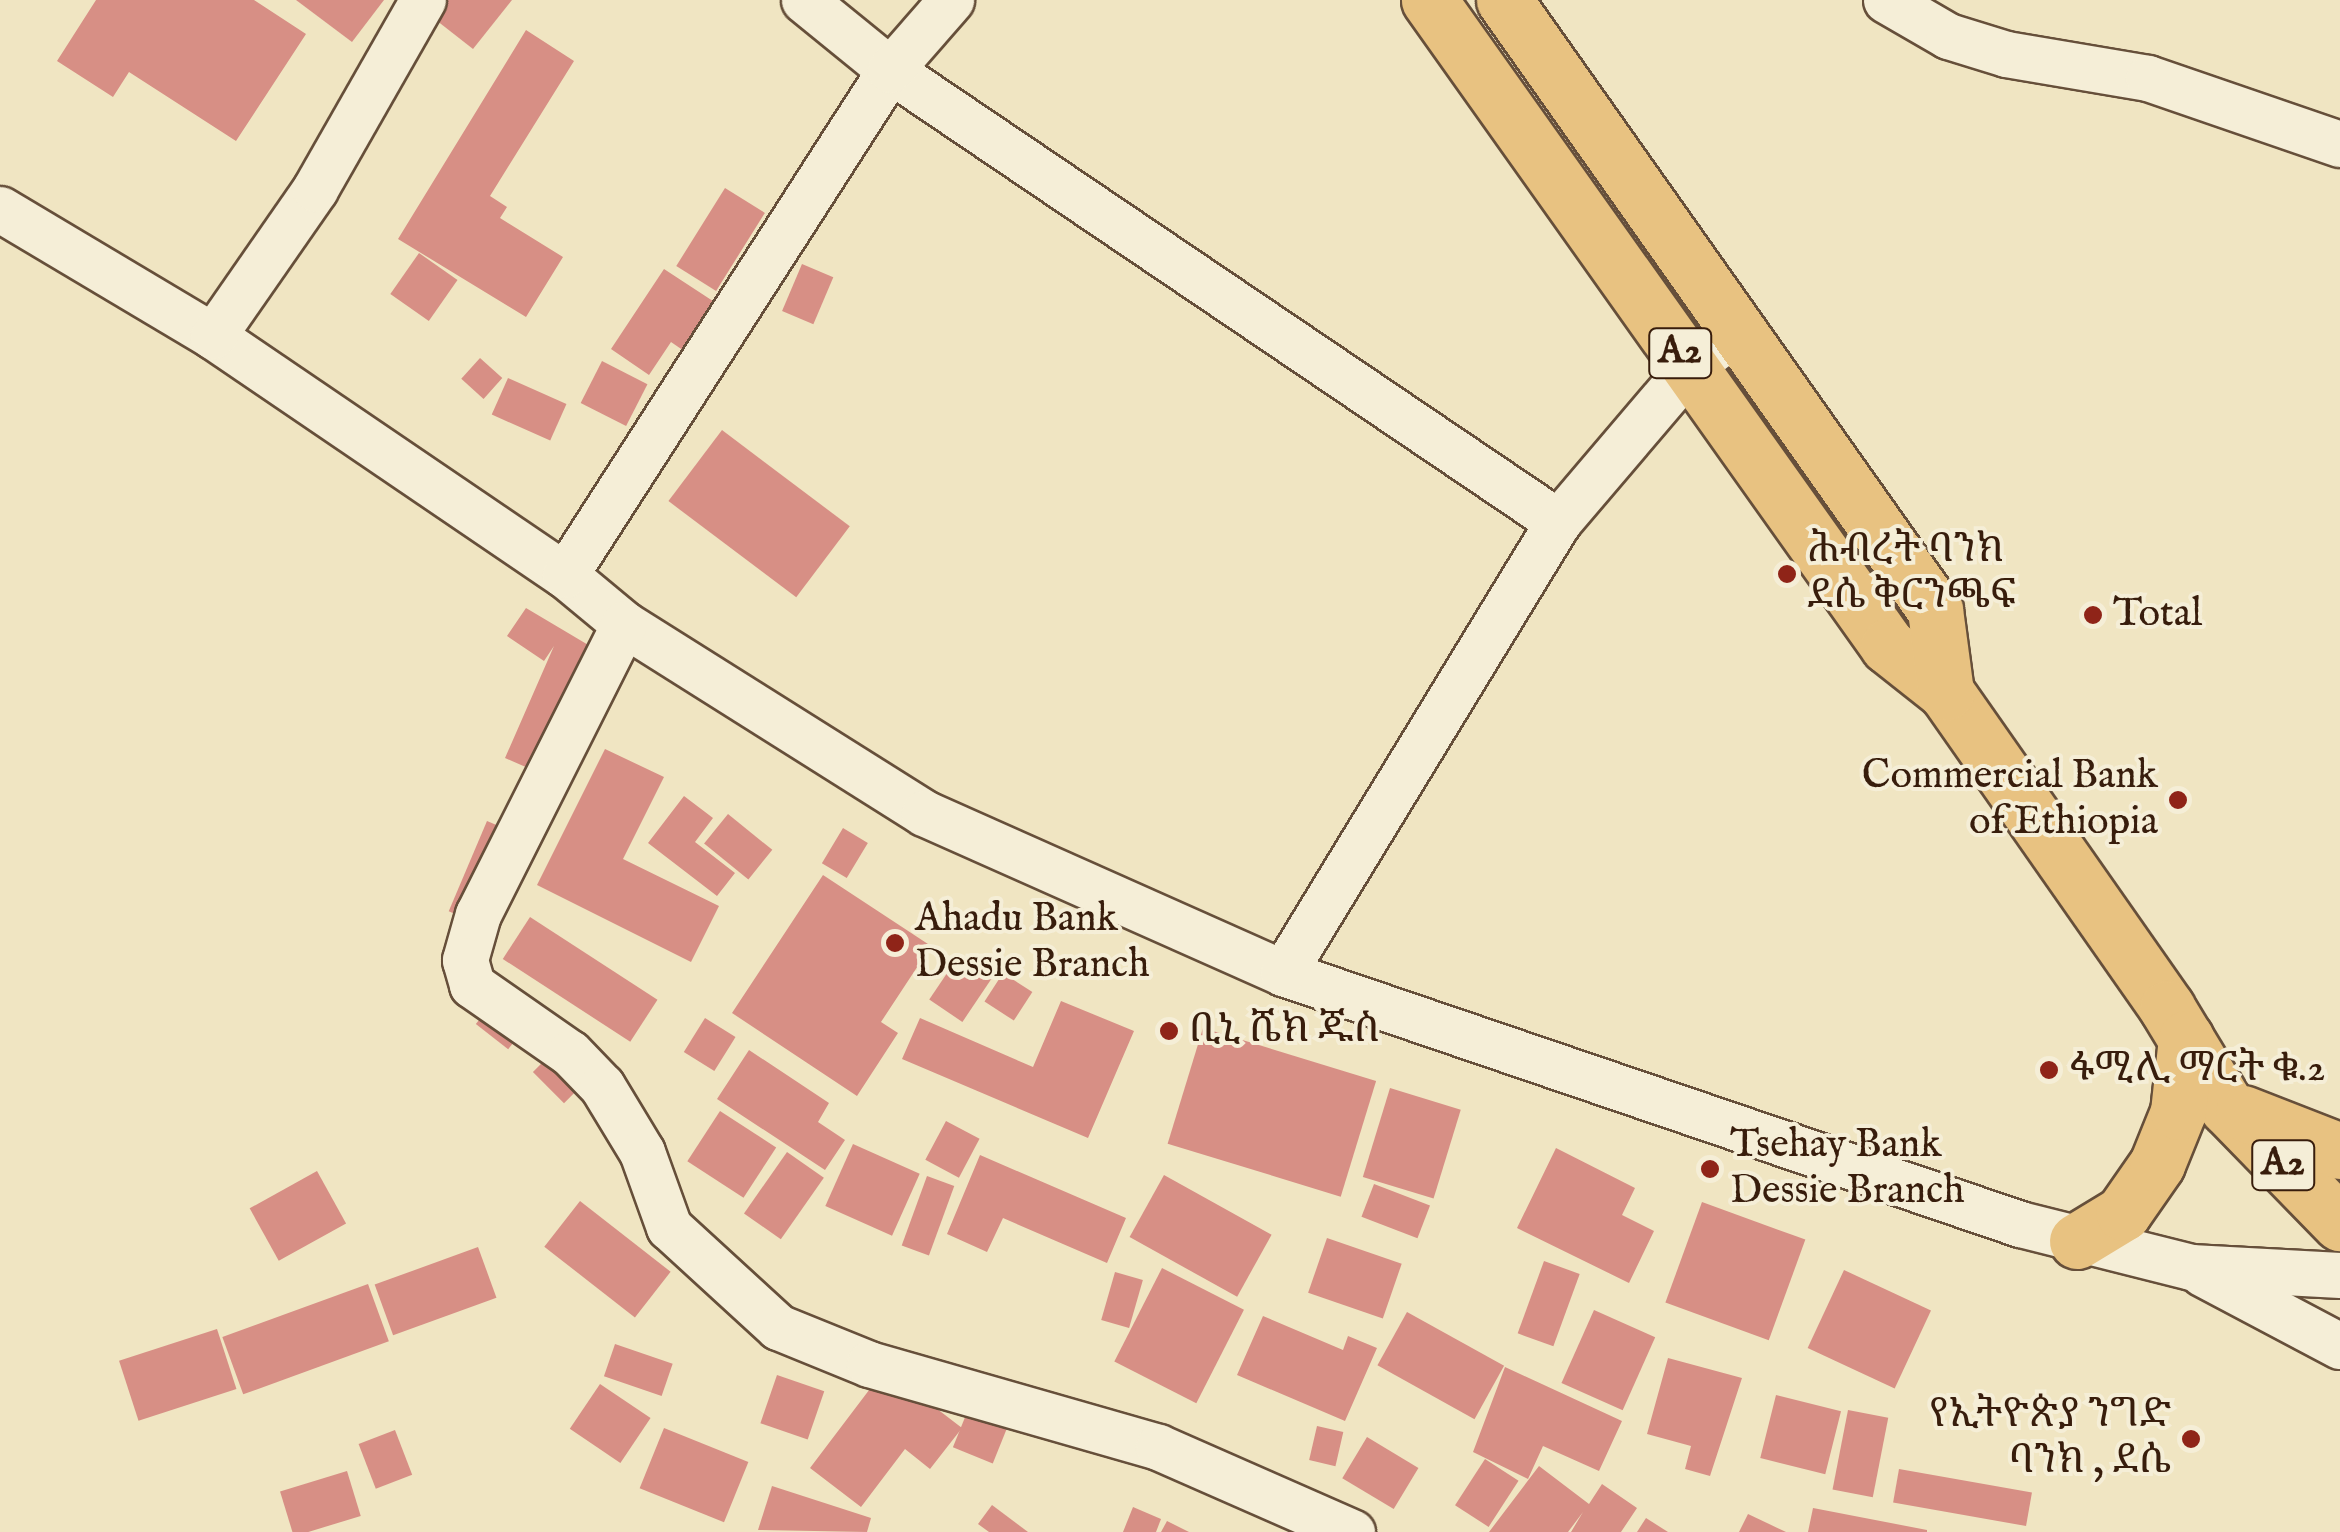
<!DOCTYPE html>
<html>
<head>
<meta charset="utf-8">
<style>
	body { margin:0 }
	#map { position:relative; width:2340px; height:1532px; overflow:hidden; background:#f0e5c2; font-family:"IM FELL English","Noto Serif Ethiopic",serif }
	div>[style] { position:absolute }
	.building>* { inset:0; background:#d78f85; transform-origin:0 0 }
	.roads { filter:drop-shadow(2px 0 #664f3a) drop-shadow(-2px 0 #664f3a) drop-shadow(0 2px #664f3a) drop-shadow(0 -2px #664f3a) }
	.minor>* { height:45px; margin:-22.5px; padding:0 22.5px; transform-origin:22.5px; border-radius:22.5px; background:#f5eed7 }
	.highway>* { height:55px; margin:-27.5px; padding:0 27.5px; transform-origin:27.5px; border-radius:27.5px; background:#e8c281 }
	.dots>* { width:28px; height:28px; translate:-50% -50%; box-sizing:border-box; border:5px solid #f5eed7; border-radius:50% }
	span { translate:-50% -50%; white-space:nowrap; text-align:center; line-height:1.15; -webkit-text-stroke:8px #f5eed7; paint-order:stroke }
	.shield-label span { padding:2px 8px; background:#f5eed7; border:2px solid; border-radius:8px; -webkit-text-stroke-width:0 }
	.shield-label { font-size:38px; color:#381d0c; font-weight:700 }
	.poi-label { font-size:40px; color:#381d0c }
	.left { translate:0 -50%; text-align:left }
	.right { translate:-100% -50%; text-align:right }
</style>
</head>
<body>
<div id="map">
	<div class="building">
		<div style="clip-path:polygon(96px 0,254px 0,306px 34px,236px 141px,129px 72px,113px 97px,57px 61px)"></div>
		<div style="clip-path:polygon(296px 0,384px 0,352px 42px)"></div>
		<div style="clip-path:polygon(438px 0,512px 0,473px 49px,427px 13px)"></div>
		<div style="clip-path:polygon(526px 30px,574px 61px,490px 196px,507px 207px,500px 218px,563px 257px,526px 317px,398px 239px)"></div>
		<div style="left:725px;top:188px;width:47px;height:92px;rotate:32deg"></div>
		<div style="left:419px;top:253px;width:47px;height:50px;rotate:35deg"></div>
		<div style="left:802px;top:264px;width:34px;height:51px;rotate:23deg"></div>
		<div style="clip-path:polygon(664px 269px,719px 305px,687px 353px,671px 342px,649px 375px,611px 349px)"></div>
		<div style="left:480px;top:358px;width:30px;height:28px;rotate:42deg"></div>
		<div style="left:602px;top:361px;width:51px;height:47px;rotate:27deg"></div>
		<div style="left:508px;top:378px;width:64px;height:40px;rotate:24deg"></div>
		<div style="left:722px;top:430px;width:160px;height:89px;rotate:37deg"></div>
		<div style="clip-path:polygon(526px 608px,590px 646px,535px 771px,505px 758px,554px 646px,544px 661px,507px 636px)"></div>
		<div style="clip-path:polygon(605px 749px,664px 777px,623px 859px,719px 906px,691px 962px,537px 885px)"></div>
		<div style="clip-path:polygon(684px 796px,713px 818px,695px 842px,735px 873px,717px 896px,648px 843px)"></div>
		<div style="left:728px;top:814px;width:57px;height:38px;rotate:39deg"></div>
		<div style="left:487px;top:821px;width:25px;height:98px;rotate:23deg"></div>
		<div style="left:843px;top:828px;width:29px;height:41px;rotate:31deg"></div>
		<div style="clip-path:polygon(823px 875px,931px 946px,881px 1022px,898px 1033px,857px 1096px,732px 1013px)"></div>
		<div style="left:530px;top:917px;width:152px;height:50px;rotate:33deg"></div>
		<div style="left:960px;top:954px;width:40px;height:55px;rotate:34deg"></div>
		<div style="left:1003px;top:973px;width:35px;height:34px;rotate:33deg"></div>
		<div style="clip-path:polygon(1061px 1001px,1134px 1031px,1088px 1138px,902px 1059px,920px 1018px,1033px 1067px)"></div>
		<div style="left:490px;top:1006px;width:41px;height:23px;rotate:38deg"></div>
		<div style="left:705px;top:1018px;width:36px;height:40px;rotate:32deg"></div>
		<div style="left:1203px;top:1028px;width:181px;height:121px;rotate:17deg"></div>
		<div style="clip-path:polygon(749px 1050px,829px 1103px,818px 1122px,845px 1140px,825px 1170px,717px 1099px)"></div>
		<div style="left:552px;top:1053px;width:44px;height:27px;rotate:45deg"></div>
		<div style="left:1390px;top:1088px;width:74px;height:93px;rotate:17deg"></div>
		<div style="left:720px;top:1111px;width:67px;height:60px;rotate:33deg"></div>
		<div style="left:946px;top:1121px;width:38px;height:44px;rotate:28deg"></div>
		<div style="left:853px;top:1144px;width:73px;height:68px;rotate:24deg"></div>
		<div style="clip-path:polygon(1556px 1148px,1635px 1188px,1622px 1215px,1654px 1231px,1629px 1283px,1517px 1228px)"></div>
		<div style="left:787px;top:1152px;width:45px;height:75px;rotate:35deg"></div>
		<div style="clip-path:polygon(980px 1155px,1126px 1218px,1107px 1263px,1003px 1218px,987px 1252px,947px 1234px)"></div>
		<div style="left:317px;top:1171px;width:60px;height:77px;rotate:61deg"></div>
		<div style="left:1164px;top:1175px;width:123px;height:71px;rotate:29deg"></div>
		<div style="left:927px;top:1176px;width:29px;height:74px;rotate:20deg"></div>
		<div style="left:1374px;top:1184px;width:60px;height:35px;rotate:21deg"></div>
		<div style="left:580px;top:1201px;width:115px;height:58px;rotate:38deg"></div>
		<div style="left:1702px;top:1202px;width:110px;height:107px;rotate:20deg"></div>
		<div style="left:1327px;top:1238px;width:79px;height:58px;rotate:19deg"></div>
		<div style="left:478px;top:1247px;width:54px;height:110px;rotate:70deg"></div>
		<div style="left:1544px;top:1261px;width:38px;height:77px;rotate:20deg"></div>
		<div style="left:1162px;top:1268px;width:92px;height:105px;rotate:27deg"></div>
		<div style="left:1844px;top:1270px;width:96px;height:86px;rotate:25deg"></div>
		<div style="left:1115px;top:1272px;width:29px;height:50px;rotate:16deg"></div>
		<div style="left:368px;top:1284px;width:61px;height:155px;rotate:70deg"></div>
		<div style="left:1594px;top:1310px;width:67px;height:80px;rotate:24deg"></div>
		<div style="left:1407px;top:1312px;width:111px;height:61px;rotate:29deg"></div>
		<div style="clip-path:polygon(1263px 1316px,1343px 1350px,1348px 1336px,1377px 1348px,1345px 1421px,1237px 1375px)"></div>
		<div style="left:217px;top:1329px;width:63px;height:103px;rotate:72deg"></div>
		<div style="left:615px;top:1344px;width:61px;height:34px;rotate:19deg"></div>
		<div style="clip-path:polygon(1668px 1358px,1742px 1378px,1710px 1476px,1685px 1469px,1691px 1446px,1647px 1434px)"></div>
		<div style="clip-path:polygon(1505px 1367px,1622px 1421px,1599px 1471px,1543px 1446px,1528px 1479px,1473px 1452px)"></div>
		<div style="clip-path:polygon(885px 1369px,962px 1428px,930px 1469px,905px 1449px,861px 1507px,810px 1468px)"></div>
		<div style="left:777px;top:1375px;width:50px;height:51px;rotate:19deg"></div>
		<div style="left:600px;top:1384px;width:61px;height:54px;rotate:34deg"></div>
		<div style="left:1776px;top:1395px;width:67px;height:65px;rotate:14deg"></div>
		<div style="left:972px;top:1400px;width:43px;height:51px;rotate:22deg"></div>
		<div style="left:1848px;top:1410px;width:41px;height:81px;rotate:11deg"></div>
		<div style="left:1317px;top:1426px;width:27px;height:35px;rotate:13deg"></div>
		<div style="left:664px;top:1428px;width:91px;height:65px;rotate:22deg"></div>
		<div style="left:395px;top:1430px;width:48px;height:39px;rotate:69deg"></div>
		<div style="left:1367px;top:1437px;width:60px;height:48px;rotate:31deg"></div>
		<div style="left:1485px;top:1459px;width:40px;height:55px;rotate:33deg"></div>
		<div style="clip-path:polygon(1539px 1466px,1589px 1504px,1602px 1484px,1637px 1508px,1621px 1532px,1571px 1532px,1583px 1512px,1568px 1532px,1489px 1532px)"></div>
		<div style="left:1899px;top:1469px;width:135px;height:34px;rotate:10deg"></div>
		<div style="left:347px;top:1471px;width:47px;height:70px;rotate:73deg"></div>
		<div style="clip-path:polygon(772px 1486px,871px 1518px,867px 1532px,758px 1530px)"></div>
		<div style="clip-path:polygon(992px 1505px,1028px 1532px,989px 1532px,978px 1524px)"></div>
		<div style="clip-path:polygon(1133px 1507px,1161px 1519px,1156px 1532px,1123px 1532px)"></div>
		<div style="clip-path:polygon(1813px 1508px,1927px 1530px,1927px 1532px,1808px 1532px)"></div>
		<div style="clip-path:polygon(1748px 1514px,1786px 1532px,1739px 1532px)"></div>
		<div style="clip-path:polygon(1646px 1518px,1668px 1532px,1637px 1532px)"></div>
		<div style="clip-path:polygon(1167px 1521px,1189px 1532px,1161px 1532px)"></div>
	</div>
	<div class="roads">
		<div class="minor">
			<div style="left:804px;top:0;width:111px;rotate:39.1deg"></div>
			<div style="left:890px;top:70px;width:807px;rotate:34.08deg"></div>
			<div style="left:1886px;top:0;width:72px;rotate:30.1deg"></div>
			<div style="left:1948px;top:36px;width:61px;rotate:17.2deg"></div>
			<div style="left:2006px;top:54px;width:144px;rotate:9.6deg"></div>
			<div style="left:2148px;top:78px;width:203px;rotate:19deg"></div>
			<div style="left:0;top:209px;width:248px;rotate:30.8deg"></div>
			<div style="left:213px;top:336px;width:425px;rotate:34.2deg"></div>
			<div style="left:565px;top:575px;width:77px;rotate:39.7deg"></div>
			<div style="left:624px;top:624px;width:355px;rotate:32.2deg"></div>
			<div style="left:924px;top:813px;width:393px;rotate:24deg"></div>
			<div style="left:1283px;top:973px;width:779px;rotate:18.81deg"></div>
			<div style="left:2020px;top:1224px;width:176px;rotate:14.1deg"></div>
			<div style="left:2191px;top:1267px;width:149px;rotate:3.1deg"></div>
			<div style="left:213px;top:336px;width:179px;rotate:-55.2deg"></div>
			<div style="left:315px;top:189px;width:218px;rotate:-60.3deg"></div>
			<div style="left:565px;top:575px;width:601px;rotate:-57.24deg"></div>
			<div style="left:890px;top:70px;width:93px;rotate:-48.9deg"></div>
			<div style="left:624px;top:624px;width:325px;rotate:116.7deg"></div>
			<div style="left:478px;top:914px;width:48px;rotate:105.8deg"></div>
			<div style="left:465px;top:960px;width:26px;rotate:74deg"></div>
			<div style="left:472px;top:985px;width:119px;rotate:34.8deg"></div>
			<div style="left:570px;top:1053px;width:46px;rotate:45.9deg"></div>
			<div style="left:602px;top:1086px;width:77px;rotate:58.8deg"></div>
			<div style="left:642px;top:1152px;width:80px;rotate:70.2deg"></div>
			<div style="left:669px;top:1227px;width:148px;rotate:42.5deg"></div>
			<div style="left:778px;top:1327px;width:98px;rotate:22.1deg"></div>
			<div style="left:869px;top:1364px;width:301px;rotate:16deg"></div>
			<div style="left:1158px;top:1447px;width:212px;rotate:23.7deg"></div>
			<div style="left:1283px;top:973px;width:528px;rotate:-58.63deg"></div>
			<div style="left:1558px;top:522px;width:204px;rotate:-49.6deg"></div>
			<div style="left:1690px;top:367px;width:62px;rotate:-37.8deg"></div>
			<div style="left:2202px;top:1273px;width:156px;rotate:27.9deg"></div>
		</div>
		<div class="highway">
			<div style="left:1429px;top:0;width:792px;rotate:54.61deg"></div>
			<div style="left:1888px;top:646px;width:74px;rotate:38.4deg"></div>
			<div style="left:1946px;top:692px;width:386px;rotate:55deg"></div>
			<div style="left:2167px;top:1008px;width:116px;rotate:58.8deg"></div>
			<div style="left:2227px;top:1107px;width:162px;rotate:45.8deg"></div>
			<div style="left:1504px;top:0;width:747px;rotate:54.76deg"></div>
			<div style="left:1935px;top:610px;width:83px;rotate:82.4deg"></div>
			<div style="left:2243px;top:1113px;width:104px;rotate:21.4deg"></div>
			<div style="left:2077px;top:1241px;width:54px;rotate:-31.3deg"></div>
			<div style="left:2123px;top:1213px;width:60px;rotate:-55.2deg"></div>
			<div style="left:2157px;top:1164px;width:56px;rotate:-68deg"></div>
			<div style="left:2178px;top:1112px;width:74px;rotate:-83.8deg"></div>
		</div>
	</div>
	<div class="dots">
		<div style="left:1787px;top:574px;background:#8f2418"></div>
		<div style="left:2093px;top:615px;background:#8f2418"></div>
		<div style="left:2178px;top:800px;background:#8f2418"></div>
		<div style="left:895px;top:943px;background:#8f2418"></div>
		<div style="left:1169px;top:1031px;background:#8f2418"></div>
		<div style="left:2049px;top:1070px;background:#8f2418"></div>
		<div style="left:1710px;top:1169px;background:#8f2418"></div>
		<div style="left:2191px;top:1439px;background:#8f2418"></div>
	</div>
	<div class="shield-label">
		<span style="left:1680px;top:353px">A2</span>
		<span style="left:2283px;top:1165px">A2</span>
	</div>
	<div class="poi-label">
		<span class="left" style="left:1807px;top:574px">ሕብረት ባንክ<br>ደሴ ቅርንጫፍ</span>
		<span class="left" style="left:2113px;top:615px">Total</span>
		<span class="right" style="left:2158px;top:800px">Commercial Bank<br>of Ethiopia</span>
		<span class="left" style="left:915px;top:943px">Ahadu Bank<br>Dessie Branch</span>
		<span class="left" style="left:1189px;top:1031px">ቢኒ ሼክ ጁስ</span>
		<span class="left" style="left:2069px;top:1070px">ፋሚሊ ማርት ቁ.2</span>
		<span class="left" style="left:1730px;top:1169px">Tsehay Bank<br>Dessie Branch</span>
		<span class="right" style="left:2171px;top:1439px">የኢትዮጵያ ንግድ<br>ባንክ , ደሴ</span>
	</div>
</div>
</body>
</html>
